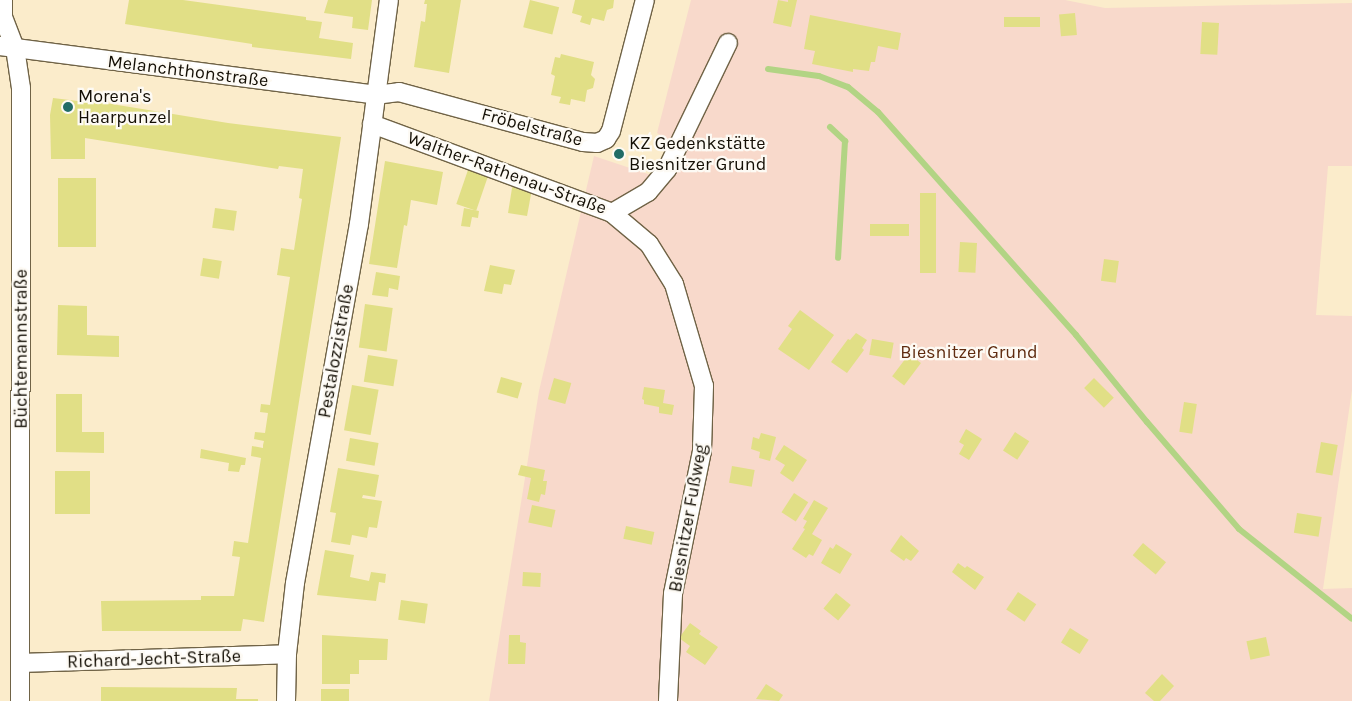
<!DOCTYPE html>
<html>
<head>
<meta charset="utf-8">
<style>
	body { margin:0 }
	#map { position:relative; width:1352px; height:701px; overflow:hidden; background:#fbeccb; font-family:Karla,sans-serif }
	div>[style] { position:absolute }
	.green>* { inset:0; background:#f8d9cb }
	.stream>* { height:6px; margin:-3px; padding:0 3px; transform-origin:3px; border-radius:3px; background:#b2d484 }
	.building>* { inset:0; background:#e1df86; transform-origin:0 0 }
	.roads { filter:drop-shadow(1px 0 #706346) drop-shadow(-1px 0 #706346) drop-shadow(0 1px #706346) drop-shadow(0 -1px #706346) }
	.street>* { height:18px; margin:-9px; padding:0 9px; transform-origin:9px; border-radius:9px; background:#fff }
	.dots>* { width:14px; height:14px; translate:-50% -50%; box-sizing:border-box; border:2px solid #fdfaf4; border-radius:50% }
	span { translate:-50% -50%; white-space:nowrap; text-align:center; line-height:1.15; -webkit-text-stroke:4.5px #fdfaf4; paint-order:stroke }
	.street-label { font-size:18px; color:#130e04 }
	.poi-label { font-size:18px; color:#130e04 }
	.left { translate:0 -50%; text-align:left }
	.park-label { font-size:18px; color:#5f2b0f }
</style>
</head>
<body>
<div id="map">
	<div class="green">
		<div style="clip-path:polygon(691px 0,1065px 0,1105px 8px,1352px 3px,1352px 166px,1328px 166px,1316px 315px,1352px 316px,1352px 390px,1323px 589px,1352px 588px,1352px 701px,489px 701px,539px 391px,594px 156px,666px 180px,681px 149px,657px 133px)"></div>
	</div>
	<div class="stream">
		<div style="left:768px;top:69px;width:51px;rotate:7.8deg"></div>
		<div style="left:819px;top:76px;width:31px;rotate:21deg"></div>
		<div style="left:848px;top:87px;width:39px;rotate:40deg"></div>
		<div style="left:878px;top:112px;width:298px;rotate:48.4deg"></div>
		<div style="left:1076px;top:335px;width:112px;rotate:50.8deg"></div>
		<div style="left:1147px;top:422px;width:141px;rotate:49.3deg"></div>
		<div style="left:1239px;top:529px;width:144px;rotate:38.5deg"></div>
		<div style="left:830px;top:127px;width:21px;rotate:43deg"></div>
		<div style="left:845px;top:141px;width:117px;rotate:93.4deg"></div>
	</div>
	<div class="building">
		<div style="clip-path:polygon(129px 0,183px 0,306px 17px,306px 20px,322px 22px,319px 38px,353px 43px,351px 59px,252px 47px,252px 44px,125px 24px)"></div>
		<div style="clip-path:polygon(328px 0,372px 0,368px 30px,352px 28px,353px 17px,324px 13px)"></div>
		<div style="clip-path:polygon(425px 0,461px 0,449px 73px,414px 67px,421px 21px,425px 22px,427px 4px,424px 4px)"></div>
		<div style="left:530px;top:0;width:30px;height:28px;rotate:14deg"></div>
		<div style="clip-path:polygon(575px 0,614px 0,613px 8px,607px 10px,604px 21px,592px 18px,590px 25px,580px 22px,582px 16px,572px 13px)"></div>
		<div style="clip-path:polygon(778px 0,788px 2px,788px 0,797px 0,791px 27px,773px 23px)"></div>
		<div style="left:1075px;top:13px;width:22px;height:16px;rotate:85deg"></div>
		<div style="clip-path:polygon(810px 15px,901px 33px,898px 50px,878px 46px,875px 62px,871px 62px,869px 71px,853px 69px,853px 72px,812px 64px,815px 51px,804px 49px)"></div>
		<div style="left:1004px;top:17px;width:36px;height:10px"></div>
		<div style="left:1202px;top:22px;width:17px;height:32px;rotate:3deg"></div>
		<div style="clip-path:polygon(561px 54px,594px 62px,591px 75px,595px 79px,593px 88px,587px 90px,585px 102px,571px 99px,570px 105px,559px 103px,561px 97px,551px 95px,555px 76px,551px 74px,555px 57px,560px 58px)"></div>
		<div style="clip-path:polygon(53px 98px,86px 102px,87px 100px,228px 123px,341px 137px,264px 622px,243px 619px,241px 631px,102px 631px,101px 601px,201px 600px,201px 596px,234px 596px,240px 557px,232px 556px,234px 541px,248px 543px,261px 458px,251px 456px,252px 446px,263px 448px,263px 445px,264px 441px,254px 439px,255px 432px,265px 433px,268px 413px,260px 412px,261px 404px,270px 405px,290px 277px,277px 275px,281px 248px,294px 250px,302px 199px,299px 198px,303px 169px,279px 166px,278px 169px,85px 138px,85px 159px,51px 159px,50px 115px)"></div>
		<div style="clip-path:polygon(385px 161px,443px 172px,437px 205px,411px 200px,407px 226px,404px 225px,397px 268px,369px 264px)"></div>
		<div style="left:469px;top:167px;width:21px;height:39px;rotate:19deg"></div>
		<div style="left:58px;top:178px;width:38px;height:69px"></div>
		<div style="clip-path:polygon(513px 182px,532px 189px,527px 216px,508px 213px)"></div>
		<div style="left:936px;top:193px;width:80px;height:16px;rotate:90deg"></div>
		<div style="left:215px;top:208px;width:22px;height:20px;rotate:8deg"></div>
		<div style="clip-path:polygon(464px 208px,479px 211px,478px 218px,472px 217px,470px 227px,461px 226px)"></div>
		<div style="left:870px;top:224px;width:39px;height:12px"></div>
		<div style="left:960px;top:242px;width:17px;height:30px;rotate:3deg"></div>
		<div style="left:203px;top:258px;width:19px;height:18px;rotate:9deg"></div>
		<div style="left:1104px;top:259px;width:15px;height:22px;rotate:8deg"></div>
		<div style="clip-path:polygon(490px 265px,515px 270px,511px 285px,504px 284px,502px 294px,484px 291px)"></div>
		<div style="clip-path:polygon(376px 272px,400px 276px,398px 290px,389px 288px,388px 297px,372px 295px)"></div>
		<div style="left:365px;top:304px;width:28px;height:44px;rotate:8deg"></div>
		<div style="clip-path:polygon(58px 305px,87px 306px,87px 335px,119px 336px,119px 357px,57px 355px)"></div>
		<div style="clip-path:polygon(800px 310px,834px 335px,809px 370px,778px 349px,792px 329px,788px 326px)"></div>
		<div style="clip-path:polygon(856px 333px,867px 340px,862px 348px,864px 350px,847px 373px,831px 362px,848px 339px,850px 340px)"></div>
		<div style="left:872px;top:339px;width:22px;height:16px;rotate:10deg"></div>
		<div style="left:909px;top:354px;width:15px;height:28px;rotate:37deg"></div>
		<div style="left:368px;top:355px;width:30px;height:27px;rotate:9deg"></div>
		<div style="left:501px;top:377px;width:22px;height:16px;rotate:16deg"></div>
		<div style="left:554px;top:378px;width:18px;height:22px;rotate:16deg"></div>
		<div style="left:1094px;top:378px;width:28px;height:14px;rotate:45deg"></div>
		<div style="left:352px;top:385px;width:27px;height:46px;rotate:10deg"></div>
		<div style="clip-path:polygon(644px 387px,665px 390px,663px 403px,674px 405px,672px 415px,659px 413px,659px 407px,644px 404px,644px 400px,642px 399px)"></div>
		<div style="clip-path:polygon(56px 394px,82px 394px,82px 432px,104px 432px,104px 453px,56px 452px)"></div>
		<div style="left:1184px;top:402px;width:13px;height:30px;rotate:9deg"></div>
		<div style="clip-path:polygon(966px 429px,982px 439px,969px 460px,959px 454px,964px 445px,959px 442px)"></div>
		<div style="left:1015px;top:432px;width:17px;height:22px;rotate:33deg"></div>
		<div style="clip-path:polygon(761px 433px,776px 437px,770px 461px,759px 458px,760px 452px,751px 449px,753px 437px,759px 439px)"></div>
		<div style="left:350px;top:438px;width:29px;height:23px;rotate:10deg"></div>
		<div style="left:1321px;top:442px;width:17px;height:31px;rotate:10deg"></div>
		<div style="clip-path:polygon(784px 445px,807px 460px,793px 482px,780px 473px,785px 465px,775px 459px)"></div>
		<div style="clip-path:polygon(201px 449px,246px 458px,245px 465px,241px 465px,239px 472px,228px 471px,229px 463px,200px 458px)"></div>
		<div style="clip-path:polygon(521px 465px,545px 470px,543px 481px,547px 481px,545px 495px,541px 494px,539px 502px,527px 499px,531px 478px,518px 475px)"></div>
		<div style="left:732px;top:466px;width:23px;height:17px;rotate:10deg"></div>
		<div style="clip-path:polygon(338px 468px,379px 475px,375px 497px,363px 495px,362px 498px,382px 501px,377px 528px,369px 527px,367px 538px,352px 535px,350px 545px,331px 542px,336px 513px,330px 512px)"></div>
		<div style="left:55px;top:471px;width:35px;height:43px"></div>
		<div style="left:794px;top:493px;width:17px;height:23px;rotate:33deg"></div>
		<div style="clip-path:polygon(814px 500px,828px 508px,812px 534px,822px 540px,813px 556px,809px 554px,806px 558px,792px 549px,805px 529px,803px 528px,807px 521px,803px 519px)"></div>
		<div style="left:532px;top:505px;width:24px;height:18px;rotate:12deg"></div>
		<div style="left:1297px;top:513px;width:25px;height:20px;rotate:9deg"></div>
		<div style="left:626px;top:526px;width:29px;height:13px;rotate:12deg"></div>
		<div style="clip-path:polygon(901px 535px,919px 551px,911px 561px,906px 558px,904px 561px,890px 551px)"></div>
		<div style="left:1143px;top:543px;width:30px;height:16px;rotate:40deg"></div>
		<div style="clip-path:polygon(836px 544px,852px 554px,840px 574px,821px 563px,830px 547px,833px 549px)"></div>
		<div style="clip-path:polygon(325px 550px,354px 555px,350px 577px,369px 581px,371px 572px,386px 574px,385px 583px,379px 582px,376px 601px,317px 595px)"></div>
		<div style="clip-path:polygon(958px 563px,965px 568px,967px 566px,984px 577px,975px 590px,952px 572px)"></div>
		<div style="left:523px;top:572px;width:18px;height:14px;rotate:3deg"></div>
		<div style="left:1018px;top:592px;width:22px;height:21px;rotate:34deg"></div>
		<div style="left:836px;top:593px;width:19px;height:20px;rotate:39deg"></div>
		<div style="left:401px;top:600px;width:27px;height:20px;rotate:8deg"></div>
		<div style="clip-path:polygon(690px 623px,701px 631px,699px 634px,718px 647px,705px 665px,686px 652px,690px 646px,679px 638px)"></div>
		<div style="left:1070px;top:628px;width:22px;height:17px;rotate:32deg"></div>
		<div style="clip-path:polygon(322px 635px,388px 639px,387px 660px,359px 660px,359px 674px,350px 674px,350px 684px,322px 684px)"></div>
		<div style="clip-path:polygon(509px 635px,520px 635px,520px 642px,526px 643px,525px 664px,508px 664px)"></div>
		<div style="left:1266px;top:637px;width:19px;height:20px;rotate:78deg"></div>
		<div style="clip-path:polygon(1162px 674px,1174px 686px,1160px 701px,1154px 701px,1145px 693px)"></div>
		<div style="clip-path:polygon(766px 684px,783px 695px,779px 701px,756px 699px)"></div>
		<div style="clip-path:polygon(101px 687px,237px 688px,236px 699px,258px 699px,258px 701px,101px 701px)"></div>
		<div style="left:321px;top:689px;width:28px;height:12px"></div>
	</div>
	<div class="roads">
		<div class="street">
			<div style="left:3px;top:0;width:17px;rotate:90deg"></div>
			<div style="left:3px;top:17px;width:33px;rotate:69deg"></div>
			<div style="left:15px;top:48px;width:40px;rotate:81.5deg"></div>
			<div style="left:21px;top:88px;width:613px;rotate:90.09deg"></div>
			<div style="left:0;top:46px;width:378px;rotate:7.4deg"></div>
			<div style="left:375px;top:95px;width:24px;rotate:-7deg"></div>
			<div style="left:399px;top:92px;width:191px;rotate:15.2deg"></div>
			<div style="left:583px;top:142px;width:14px;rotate:4deg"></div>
			<div style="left:597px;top:143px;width:10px;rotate:-24deg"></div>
			<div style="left:606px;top:139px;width:9px;rotate:-58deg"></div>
			<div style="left:611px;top:131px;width:135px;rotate:-75.5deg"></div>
			<div style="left:372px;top:124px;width:256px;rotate:20.3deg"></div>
			<div style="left:612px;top:213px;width:48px;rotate:40deg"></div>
			<div style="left:649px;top:244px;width:47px;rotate:58deg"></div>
			<div style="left:674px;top:284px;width:106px;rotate:73.6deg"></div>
			<div style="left:704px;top:386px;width:65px;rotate:91.8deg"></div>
			<div style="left:702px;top:451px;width:146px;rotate:101.5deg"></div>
			<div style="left:673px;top:594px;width:107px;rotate:92.7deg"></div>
			<div style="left:612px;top:213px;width:42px;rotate:-30.3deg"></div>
			<div style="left:648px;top:192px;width:30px;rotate:-50deg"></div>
			<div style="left:667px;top:169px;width:140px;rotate:-64.2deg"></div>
			<div style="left:20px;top:663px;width:267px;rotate:-1.9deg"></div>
			<div style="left:286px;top:701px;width:47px;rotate:-88.8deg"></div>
			<div style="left:287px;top:654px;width:71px;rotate:-83.6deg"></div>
			<div style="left:295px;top:583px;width:365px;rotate:-79.9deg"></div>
			<div style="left:359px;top:224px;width:226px;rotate:-82.4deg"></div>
		</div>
	</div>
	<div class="dots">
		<div style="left:68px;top:107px;background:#216c66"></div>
		<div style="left:619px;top:154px;background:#216c66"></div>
	</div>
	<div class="street-label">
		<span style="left:188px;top:71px;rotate:7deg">Melanchthonstraße</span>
		<span style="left:532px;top:127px;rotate:15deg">Fröbelstraße</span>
		<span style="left:507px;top:173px;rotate:20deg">Walther-Rathenau-Straße</span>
		<span style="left:21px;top:349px;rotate:-90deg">Büchtemannstraße</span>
		<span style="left:336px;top:351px;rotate:-80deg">Pestalozzistraße</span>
		<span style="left:688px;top:518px;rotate:-80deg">Biesnitzer Fußweg</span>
		<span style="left:154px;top:659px;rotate:-2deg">Richard-Jecht-Straße</span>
	</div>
	<div class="poi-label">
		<span class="left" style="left:78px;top:107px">Morena's<br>Haarpunzel</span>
		<span class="left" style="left:629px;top:154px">KZ Gedenkstätte<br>Biesnitzer Grund</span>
	</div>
	<div class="park-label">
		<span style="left:969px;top:352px">Biesnitzer Grund</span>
	</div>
</div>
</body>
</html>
